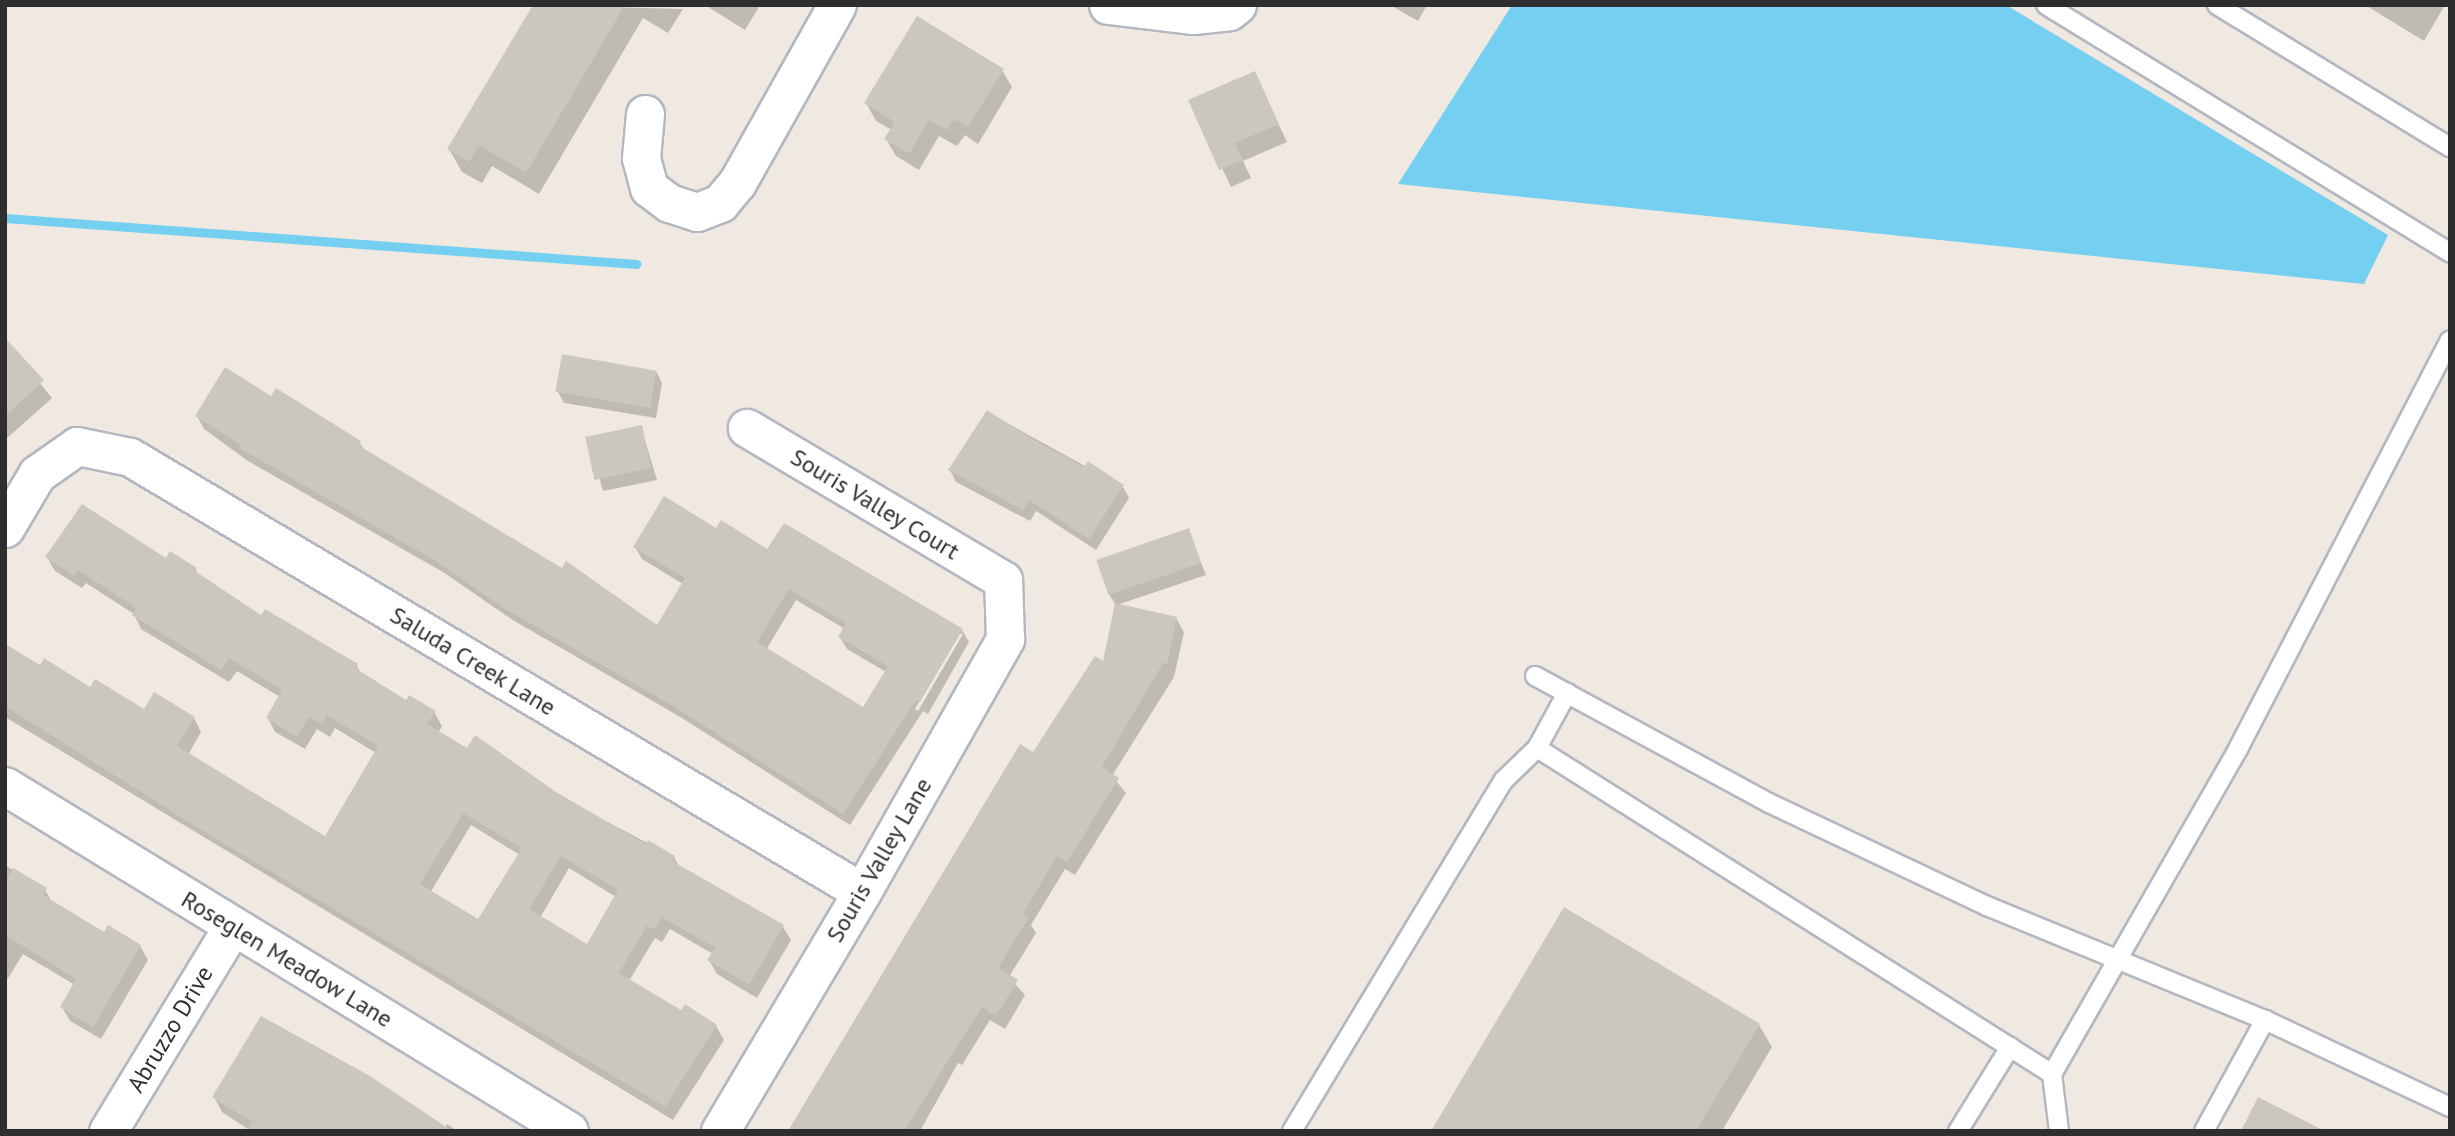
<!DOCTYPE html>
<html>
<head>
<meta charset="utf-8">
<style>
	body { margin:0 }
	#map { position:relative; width:2455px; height:1136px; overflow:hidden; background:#efe9e1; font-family:"PT Sans",sans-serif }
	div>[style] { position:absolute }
	.water>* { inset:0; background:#75cff0 }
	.shadow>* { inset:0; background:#0003 }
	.stream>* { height:9px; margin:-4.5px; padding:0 4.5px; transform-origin:4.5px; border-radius:4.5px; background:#75cff0 }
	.building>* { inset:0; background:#cbc7bf; transform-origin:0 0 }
	.roads { filter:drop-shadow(2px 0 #b4b7c1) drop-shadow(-2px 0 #b4b7c1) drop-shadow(0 2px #b4b7c1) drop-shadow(0 -2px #b4b7c1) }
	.service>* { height:18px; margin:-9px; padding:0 9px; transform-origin:9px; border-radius:9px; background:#fff }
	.minor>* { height:37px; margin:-18.5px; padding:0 18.5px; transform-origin:18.5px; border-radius:18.5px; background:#fff }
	span { translate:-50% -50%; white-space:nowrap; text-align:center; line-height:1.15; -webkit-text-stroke:5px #fff; paint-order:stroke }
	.street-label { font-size:24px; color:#2e2e2e }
	.frame { position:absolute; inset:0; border:7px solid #2e2e2e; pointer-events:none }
</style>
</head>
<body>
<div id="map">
	<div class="water">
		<div style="clip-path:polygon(1512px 5px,2006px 5px,2388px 235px,2364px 284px,1398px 184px)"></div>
	</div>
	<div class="shadow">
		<div style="clip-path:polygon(535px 5px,683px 9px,668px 33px,643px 18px,539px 194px,492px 166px,482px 183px,462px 172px,449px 149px)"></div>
		<div style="clip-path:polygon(705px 5px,760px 5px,745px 30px)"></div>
		<div style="clip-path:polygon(1390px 5px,1427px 5px,1418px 21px)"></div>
		<div style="clip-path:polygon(2365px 5px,2445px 5px,2424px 41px)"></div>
		<div style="clip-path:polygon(1002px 70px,1012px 87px,978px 144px,965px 135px,957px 146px,939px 136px,919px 170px,896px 156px,886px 139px,892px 130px,876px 121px,866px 103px)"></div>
		<div style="clip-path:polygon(1254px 73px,1287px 142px,1243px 161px,1251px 178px,1231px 187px,1190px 101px)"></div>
		<div style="clip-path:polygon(5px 341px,52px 398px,5px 440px)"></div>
		<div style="clip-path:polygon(656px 371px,662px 383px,656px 418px,564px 403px,558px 392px)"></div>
		<div style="clip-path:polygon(evenodd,272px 398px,359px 442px,365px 451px,657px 628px,683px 584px,642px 559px,635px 547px,716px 530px,962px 630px,969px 642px,928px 714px,923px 711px,850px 825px,682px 718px,511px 619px,443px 572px,248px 461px,204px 429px,197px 416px,272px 398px,796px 600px,845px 629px,840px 637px,847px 649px,886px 672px,864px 709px,766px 650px,796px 600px,272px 398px,958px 634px,963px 634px,918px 711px,915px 709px,958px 634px)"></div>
		<div style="clip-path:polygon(987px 412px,1123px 487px,1129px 498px,1096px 550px,1036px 511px,1030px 521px,956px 482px,950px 470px)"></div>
		<div style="clip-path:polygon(641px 427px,657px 480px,603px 491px,588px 438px)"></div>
		<div style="clip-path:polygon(1188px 530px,1206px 575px,1117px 605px,1176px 618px,1184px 632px,1174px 677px,1112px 776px,1126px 793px,1075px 875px,1065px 869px,1031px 925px,1036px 933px,1009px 977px,1025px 995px,1005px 1029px,990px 1020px,962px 1065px,958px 1063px,920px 1131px,791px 1131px,1034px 754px,1104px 664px,1116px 606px,1109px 594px)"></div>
		<div style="clip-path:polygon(evenodd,47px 557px,166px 560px,195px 569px,200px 577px,262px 617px,356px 665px,362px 675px,407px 702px,434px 712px,442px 726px,438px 733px,674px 857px,679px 867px,783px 927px,791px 940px,757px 998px,717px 974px,709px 960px,713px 954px,670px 929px,662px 942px,655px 938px,629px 981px,682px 1012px,716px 1026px,724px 1040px,673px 1120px,5px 717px,5px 646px,41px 667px,145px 711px,194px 718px,201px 732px,188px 755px,325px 838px,376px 753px,335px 728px,330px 737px,317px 729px,305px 749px,275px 732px,268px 718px,280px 697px,237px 671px,229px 682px,141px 629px,134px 614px,86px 583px,82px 588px,55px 571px,47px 557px,471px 825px,520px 855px,478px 921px,430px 893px,471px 825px,47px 557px,569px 868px,616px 897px,587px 946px,540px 918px,569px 868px)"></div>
		<div style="clip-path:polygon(5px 865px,45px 890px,53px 904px,104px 935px,140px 946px,148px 960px,101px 1039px,70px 1021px,62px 1007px,75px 985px,23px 954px,5px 983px)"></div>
		<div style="clip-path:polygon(1759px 1025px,1772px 1047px,1722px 1131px,1433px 1131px)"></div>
		<div style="clip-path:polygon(214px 1097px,445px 1128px,447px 1124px,457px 1131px,251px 1131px,222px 1112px)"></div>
	</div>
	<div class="stream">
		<div style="left:5px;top:218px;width:633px;rotate:4.17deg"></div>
	</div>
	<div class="building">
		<div style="clip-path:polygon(533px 5px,625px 5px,526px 173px,479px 145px,469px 162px,447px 149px)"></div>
		<div style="clip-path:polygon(917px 16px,1004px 69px,968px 127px,954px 119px,947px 130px,929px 120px,909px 154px,884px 139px,895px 122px,864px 103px)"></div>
		<div style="clip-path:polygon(1255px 71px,1279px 124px,1235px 143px,1243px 160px,1219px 170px,1188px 100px)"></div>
		<div style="clip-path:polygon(5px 338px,44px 380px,5px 416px)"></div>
		<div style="left:562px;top:354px;width:96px;height:38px;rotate:10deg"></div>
		<div style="clip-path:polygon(evenodd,225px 367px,271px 396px,276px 388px,361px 441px,358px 445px,562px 568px,566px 561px,657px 625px,685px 578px,633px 547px,664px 496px,716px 528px,721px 520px,767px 549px,784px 523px,963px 629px,920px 702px,916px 700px,843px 814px,673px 706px,502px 607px,434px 560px,239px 448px,241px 445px,195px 416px,225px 367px,789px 589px,846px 623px,838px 637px,888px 666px,863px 707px,757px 642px,789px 589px)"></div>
		<div style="clip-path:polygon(987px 410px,1032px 439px,1084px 467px,1088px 461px,1124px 485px,1089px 539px,1029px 500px,1023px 510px,948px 470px)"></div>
		<div style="left:642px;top:425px;width:44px;height:58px;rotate:78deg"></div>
		<div style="clip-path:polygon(evenodd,82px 504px,166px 558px,170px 551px,197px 568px,195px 571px,261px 615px,265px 609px,358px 664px,355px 668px,406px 700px,409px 695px,436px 711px,427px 724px,467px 748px,475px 735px,556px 792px,646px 844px,648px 840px,675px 856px,672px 861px,784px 925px,749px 985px,707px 960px,715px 948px,662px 917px,654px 930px,647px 925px,619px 973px,681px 1010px,685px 1004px,717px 1025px,665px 1107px,198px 828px,5px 706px,5px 644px,40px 665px,44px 658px,90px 687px,95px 679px,144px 709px,154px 692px,195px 717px,177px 746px,325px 836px,378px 746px,327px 715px,322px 724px,309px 717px,297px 737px,266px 718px,282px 690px,229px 658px,221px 670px,132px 615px,136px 608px,78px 570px,74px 576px,45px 557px,82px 504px,463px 813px,522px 848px,478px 919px,420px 884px,463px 813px,82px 504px,561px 856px,618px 890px,587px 944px,529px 909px,561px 856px)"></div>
		<div style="left:1189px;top:528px;width:37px;height:98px;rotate:71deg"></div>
		<div style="clip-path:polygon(1115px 603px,1177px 617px,1167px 664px,1163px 663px,1102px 767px,1119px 778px,1067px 862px,1057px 856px,1023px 914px,1029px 917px,998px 968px,1018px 980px,996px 1016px,982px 1007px,904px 1131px,788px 1131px,1020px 744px,1033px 752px,1095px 656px,1103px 661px)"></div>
		<div style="clip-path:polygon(13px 868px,47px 888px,43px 895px,104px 932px,108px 925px,141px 945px,93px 1027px,60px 1007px,76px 979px,5px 935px,5px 881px)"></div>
		<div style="clip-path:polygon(1564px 907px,1760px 1024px,1696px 1131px,1431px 1131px)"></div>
		<div style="clip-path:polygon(261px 1016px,370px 1076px,452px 1131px,246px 1131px,252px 1122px,212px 1097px)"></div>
		<div style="clip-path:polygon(2258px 1097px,2325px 1131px,2241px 1131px)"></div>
	</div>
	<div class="roads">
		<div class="service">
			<div style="left:2046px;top:5px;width:474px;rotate:31.5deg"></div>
			<div style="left:2217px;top:5px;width:273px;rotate:31.4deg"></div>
			<div style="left:1535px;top:676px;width:266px;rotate:28.5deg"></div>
			<div style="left:1769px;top:803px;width:241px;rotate:25.3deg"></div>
			<div style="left:1987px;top:906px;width:300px;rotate:22.3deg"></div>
			<div style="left:1537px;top:748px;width:63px;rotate:-61.4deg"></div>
			<div style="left:2052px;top:1074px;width:57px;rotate:83deg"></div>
			<div style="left:1292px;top:1131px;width:410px;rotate:-58.9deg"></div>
			<div style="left:1504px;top:780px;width:46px;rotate:-44.1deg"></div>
			<div style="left:1537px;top:748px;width:610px;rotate:32.33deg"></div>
			<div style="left:2052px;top:1074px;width:377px;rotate:-60.2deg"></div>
			<div style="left:2239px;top:747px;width:458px;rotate:-62.6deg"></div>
			<div style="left:1958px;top:1131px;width:99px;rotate:-58.2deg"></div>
			<div style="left:2204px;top:1131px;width:127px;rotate:-61.2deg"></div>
			<div style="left:2265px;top:1020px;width:204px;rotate:25.2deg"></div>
		</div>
		<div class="minor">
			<div style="left:1108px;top:5px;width:86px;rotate:6.7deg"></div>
			<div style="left:1193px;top:15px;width:36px;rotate:-6deg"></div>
			<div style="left:1229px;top:11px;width:10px;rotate:-37deg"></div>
			<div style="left:645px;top:114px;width:44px;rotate:95.2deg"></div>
			<div style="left:641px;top:158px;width:31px;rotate:75deg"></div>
			<div style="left:649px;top:188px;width:25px;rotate:37deg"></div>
			<div style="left:669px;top:203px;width:29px;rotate:18deg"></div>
			<div style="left:697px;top:212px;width:25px;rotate:-21deg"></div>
			<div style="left:720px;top:203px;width:26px;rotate:-50deg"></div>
			<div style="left:737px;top:183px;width:204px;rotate:-60.7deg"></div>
			<div style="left:5px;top:528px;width:63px;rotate:-59.3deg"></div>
			<div style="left:37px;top:474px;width:49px;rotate:-35deg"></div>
			<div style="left:77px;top:446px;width:54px;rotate:11.7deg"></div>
			<div style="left:130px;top:457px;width:851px;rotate:30.72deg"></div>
			<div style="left:5px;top:786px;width:661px;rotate:31.45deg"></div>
			<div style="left:108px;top:1131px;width:239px;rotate:-58.7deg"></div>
			<div style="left:720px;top:1131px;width:278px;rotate:-59.3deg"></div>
			<div style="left:862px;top:892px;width:291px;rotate:-60.5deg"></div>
			<div style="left:1005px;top:639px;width:59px;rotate:-91.9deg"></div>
			<div style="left:1003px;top:580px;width:298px;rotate:-149.3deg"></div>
		</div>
	</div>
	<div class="street-label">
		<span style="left:875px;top:504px;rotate:31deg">Souris Valley Court</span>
		<span style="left:473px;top:661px;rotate:31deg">Saluda Creek Lane</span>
		<span style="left:879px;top:860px;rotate:-60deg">Souris Valley Lane</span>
		<span style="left:287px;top:959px;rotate:31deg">Roseglen Meadow Lane</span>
		<span style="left:170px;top:1029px;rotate:-59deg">Abruzzo Drive</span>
	</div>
	<div class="frame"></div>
</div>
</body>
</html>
